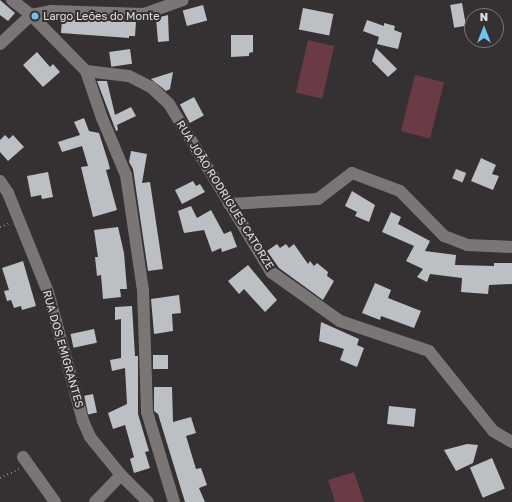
<!DOCTYPE html>
<html>
<head>
<meta charset="utf-8">
<style>
	body { margin:0 }
	#map { position:relative; width:512px; height:502px; overflow:hidden; background:#353031; font-family:"Golos Text",sans-serif }
	div>[style] { position:absolute }
	.green>* { inset:0; background:#6a3b45; transform-origin:0 0 }
	.building>* { inset:0; background:#bcc0c4; transform-origin:0 0 }
	.path>* { height:2px; margin-top:-1px; transform-origin:0; background:repeating-linear-gradient(90deg,#898586 0 1px,transparent 0 4px) }
	.street>* { height:12px; margin:-6px; padding:0 6px; transform-origin:6px; border-radius:6px; background:#7b7676 }
	.dots>* { width:11px; height:11px; translate:-50% -50%; box-sizing:border-box; border:2px solid #353031; border-radius:50% }
	span { translate:-50% -50%; white-space:nowrap; text-align:center; line-height:1.15; -webkit-text-stroke:4px #353031; paint-order:stroke }
	.poi-label { font-size:11px; color:#e5e2e3 }
	.left { translate:0 -50%; text-align:left }
	.street-label { font-size:11px; color:#e5e2e3 }
	.north { position:absolute; left:464px; top:8px; width:40px; height:40px; box-sizing:border-box; background:#353031; border:1px solid #7b7778; border-radius:50%; rotate:0deg; font-size:11px; font-weight:700; line-height:16px; text-align:center; color:#e5e2e3 }
	.north::after { content:''; display:block; margin:auto; width:14px; height:18px; background:#70c1f4; clip-path:polygon(50% 0,100% 100%,50% 72%,0 100%) }
</style>
</head>
<body>
<div id="map">
	<div class="green">
		<div style="left:308px;top:40px;width:27px;height:54px;rotate:13deg"></div>
		<div style="left:415px;top:75px;width:30px;height:58px;rotate:14deg"></div>
		<div style="clip-path:polygon(354px 472px,364px 502px,335px 502px,328px 480px)"></div>
	</div>
	<div class="building">
		<div style="clip-path:polygon(0 0,15px 13px,8px 21px,0 15px)"></div>
		<div style="left:462px;top:3px;width:23px;height:12px;rotate:80deg"></div>
		<div style="left:203px;top:5px;width:16px;height:21px;rotate:75deg"></div>
		<div style="left:303px;top:8px;width:31px;height:22px;rotate:11deg"></div>
		<div style="clip-path:polygon(168px 15px,169px 41px,158px 42px,156px 18px)"></div>
		<div style="clip-path:polygon(62px 19px,136px 22px,135px 36px,129px 36px,129px 38px,61px 33px)"></div>
		<div style="clip-path:polygon(367px 20px,384px 26px,384px 23px,395px 26px,394px 30px,402px 33px,398px 49px,377px 44px,379px 37px,363px 31px)"></div>
		<div style="clip-path:polygon(231px 35px,253px 35px,253px 52px,249px 53px,249px 56px,231px 57px)"></div>
		<div style="clip-path:polygon(376px 48px,397px 69px,388px 77px,372px 61px)"></div>
		<div style="left:130px;top:49px;width:15px;height:21px;rotate:82deg"></div>
		<div style="clip-path:polygon(37px 52px,50px 67px,53px 64px,60px 72px,43px 87px,23px 65px)"></div>
		<div style="clip-path:polygon(173px 72px,170px 89px,166px 91px,151px 79px)"></div>
		<div style="clip-path:polygon(97px 81px,107px 81px,115px 115px,131px 107px,136px 116px,117px 125px,118px 130px,116px 131px)"></div>
		<div style="left:194px;top:97px;width:21px;height:16px;rotate:62deg"></div>
		<div style="clip-path:polygon(84px 118px,89px 131px,99px 133px,108px 161px,110px 169px,106px 170px,117px 210px,93px 217px,81px 167px,88px 166px,82px 146px,62px 152px,58px 142px,80px 135px,74px 122px)"></div>
		<div style="clip-path:polygon(5px 135px,9px 139px,13px 135px,24px 147px,8px 161px,0 152px,0 140px)"></div>
		<div style="clip-path:polygon(131px 151px,147px 154px,142px 183px,150px 182px,163px 269px,148px 271px,133px 169px,129px 162px)"></div>
		<div style="clip-path:polygon(481px 158px,496px 165px,492px 174px,499px 176px,493px 190px,471px 181px)"></div>
		<div style="left:456px;top:169px;width:11px;height:10px;rotate:22deg"></div>
		<div style="clip-path:polygon(48px 172px,53px 197px,42px 199px,41px 195px,31px 197px,27px 176px)"></div>
		<div style="clip-path:polygon(193px 181px,196px 186px,200px 184px,205px 192px,182px 204px,175px 190px)"></div>
		<div style="clip-path:polygon(352px 191px,375px 205px,369px 222px,355px 216px,357px 212px,345px 206px)"></div>
		<div style="clip-path:polygon(191px 206px,197px 218px,211px 210px,224px 234px,231px 231px,237px 247px,222px 252px,221px 248px,212px 252px,204px 230px,184px 233px,178px 211px)"></div>
		<div style="clip-path:polygon(391px 212px,401px 217px,398px 224px,430px 241px,425px 251px,456px 255px,455px 265px,494px 266px,494px 263px,512px 263px,512px 284px,489px 285px,488px 294px,461px 292px,462px 278px,430px 274px,427px 282px,417px 277px,423px 269px,406px 261px,414px 246px,382px 232px)"></div>
		<div style="clip-path:polygon(118px 227px,124px 253px,127px 289px,120px 289px,121px 297px,103px 299px,101px 275px,97px 276px,95px 257px,98px 257px,94px 230px)"></div>
		<div style="clip-path:polygon(277px 244px,280px 248px,286px 244px,289px 248px,294px 244px,308px 264px,310px 261px,314px 266px,317px 263px,328px 272px,327px 276px,334px 281px,323px 300px,279px 268px,267px 251px)"></div>
		<div style="clip-path:polygon(23px 261px,36px 306px,22px 310px,21px 306px,14px 308px,11px 300px,7px 301px,4px 291px,9px 290px,2px 268px)"></div>
		<div style="clip-path:polygon(248px 265px,277px 300px,265px 312px,244px 289px,239px 294px,228px 281px)"></div>
		<div style="clip-path:polygon(375px 283px,391px 290px,388px 298px,421px 311px,414px 328px,381px 316px,380px 320px,362px 313px)"></div>
		<div style="clip-path:polygon(179px 295px,181px 313px,172px 314px,173px 331px,154px 334px,151px 299px)"></div>
		<div style="clip-path:polygon(132px 306px,135px 356px,138px 356px,138px 414px,149px 451px,145px 452px,150px 468px,134px 473px,130px 459px,134px 457px,125px 425px,113px 429px,108px 413px,127px 404px,125px 368px,112px 371px,110px 360px,121px 358px,121px 319px,115px 320px,115px 307px)"></div>
		<div style="clip-path:polygon(321px 322px,359px 339px,357px 345px,364px 348px,357px 367px,340px 360px,344px 349px,319px 341px)"></div>
		<div style="left:94px;top:329px;width:14px;height:24px;rotate:78deg"></div>
		<div style="left:153px;top:355px;width:15px;height:14px"></div>
		<div style="clip-path:polygon(154px 387px,172px 387px,173px 422px,191px 417px,196px 433px,186px 436px,196px 469px,201px 468px,207px 485px,199px 488px,205px 502px,185px 502px,158px 414px,154px 411px)"></div>
		<div style="left:93px;top:394px;width:19px;height:9px;rotate:78deg"></div>
		<div style="left:389px;top:406px;width:27px;height:18px;rotate:6deg"></div>
		<div style="clip-path:polygon(467px 444px,478px 445px,473px 463px,456px 471px,444px 450px)"></div>
		<div style="left:492px;top:458px;width:33px;height:24px;rotate:67deg"></div>
	</div>
	<div class="path">
		<div style="left:0;top:227px;width:9px;rotate:-21deg"></div>
		<div style="left:0;top:478px;width:21px;rotate:-25deg"></div>
	</div>
	<div class="street">
		<div style="left:12px;top:0;width:24px;rotate:38deg"></div>
		<div style="left:31px;top:15px;width:78px;rotate:45.5deg"></div>
		<div style="left:86px;top:71px;width:50px;rotate:71.2deg"></div>
		<div style="left:102px;top:118px;width:62px;rotate:67.2deg"></div>
		<div style="left:126px;top:175px;width:116px;rotate:81.6deg"></div>
		<div style="left:143px;top:290px;width:122px;rotate:88.1deg"></div>
		<div style="left:147px;top:412px;width:94px;rotate:73.3deg"></div>
		<div style="left:0;top:44px;width:42px;rotate:-43.1deg"></div>
		<div style="left:31px;top:15px;width:20px;rotate:-11deg"></div>
		<div style="left:51px;top:11px;width:93px;rotate:1.8deg"></div>
		<div style="left:144px;top:14px;width:41px;rotate:-19.7deg"></div>
		<div style="left:86px;top:71px;width:43px;rotate:6.6deg"></div>
		<div style="left:129px;top:76px;width:25px;rotate:27deg"></div>
		<div style="left:151px;top:87px;width:25px;rotate:43deg"></div>
		<div style="left:169px;top:104px;width:197px;rotate:58.7deg"></div>
		<div style="left:271px;top:272px;width:85px;rotate:35.4deg"></div>
		<div style="left:340px;top:321px;width:94px;rotate:18.6deg"></div>
		<div style="left:429px;top:351px;width:102px;rotate:51.3deg"></div>
		<div style="left:493px;top:431px;width:22px;rotate:30deg"></div>
		<div style="left:0;top:181px;width:14px;rotate:56deg"></div>
		<div style="left:8px;top:193px;width:107px;rotate:68deg"></div>
		<div style="left:48px;top:292px;width:134px;rotate:74.8deg"></div>
		<div style="left:83px;top:421px;width:17px;rotate:66deg"></div>
		<div style="left:90px;top:437px;width:49px;rotate:50.8deg"></div>
		<div style="left:121px;top:475px;width:38px;rotate:45deg"></div>
		<div style="left:229px;top:204px;width:89px;rotate:-3.2deg"></div>
		<div style="left:318px;top:199px;width:43px;rotate:-37.4deg"></div>
		<div style="left:352px;top:173px;width:51px;rotate:20.6deg"></div>
		<div style="left:400px;top:191px;width:63px;rotate:45.6deg"></div>
		<div style="left:444px;top:236px;width:25px;rotate:21deg"></div>
		<div style="left:467px;top:245px;width:45px;rotate:2.5deg"></div>
		<div style="left:23px;top:457px;width:55px;rotate:54.6deg"></div>
		<div style="left:95px;top:502px;width:37px;rotate:-46deg"></div>
	</div>
	<div class="dots">
		<div style="left:35px;top:16px;background:#70c1f4"></div>
	</div>
	<div class="poi-label">
		<span class="left" style="left:43px;top:16px">Largo Leões do Monte</span>
	</div>
	<div class="street-label">
		<span style="left:225px;top:195px;rotate:58deg">RUA JOÃO RODRIGUES CATORZE</span>
		<span style="left:63px;top:349px;rotate:74deg">RUA DOS EMIGRANTES</span>
	</div>
	<div class="north">N</div>
</div>
</body>
</html>
